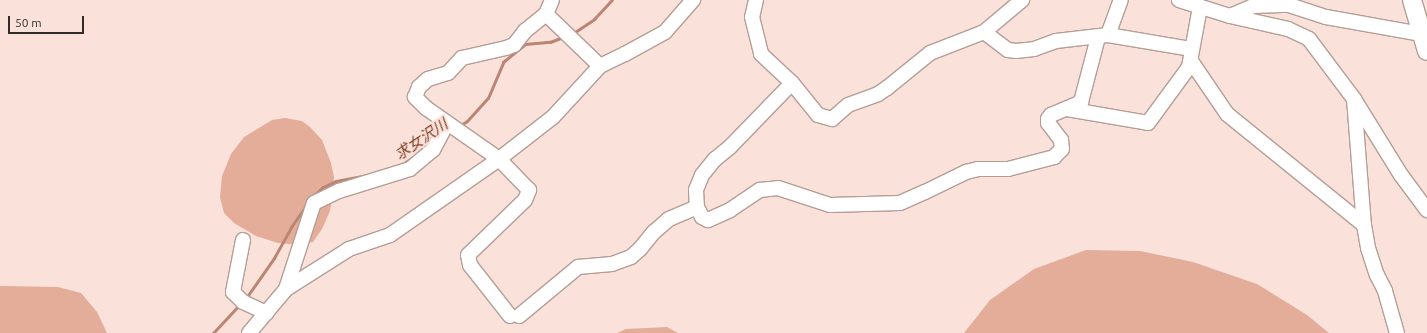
<!DOCTYPE html>
<html>
<head>
<meta charset="utf-8">
<style>
	body { margin:0 }
	#map { position:relative; width:1427px; height:333px; overflow:hidden; background:#fae2da; font-family:Ubuntu,"Noto Sans JP",sans-serif }
	div>[style] { position:absolute }
	.green>* { inset:0; background:#e3ad9a }
	.stream>* { height:3px; margin:-1.5px; padding:0 1.5px; transform-origin:1.5px; border-radius:1.5px; background:#ba8573 }
	.roads { filter:drop-shadow(1px 0 #b49e96) drop-shadow(-1px 0 #b49e96) drop-shadow(0 1px #b49e96) drop-shadow(0 -1px #b49e96) }
	.minor>* { height:14px; margin:-7px; padding:0 7px; transform-origin:7px; border-radius:7px; background:#fff }
	.major>* { height:18px; margin:-9px; padding:0 9px; transform-origin:9px; border-radius:9px; background:#fff }
	span { translate:-50% -50%; white-space:nowrap; text-align:center; line-height:1.15; -webkit-text-stroke:4px #fae2da; paint-order:stroke }
	.water-label { font-size:15px; color:#7f3b23; font-style:italic }
	.scale { position:absolute; left:8px; top:16px; width:76px; height:18px; box-sizing:border-box; border:2px solid #332b28; border-top:0; padding-left:5px; font-size:12px; line-height:14px; white-space:nowrap; color:#332b28; -webkit-text-stroke:3px #fae2da; paint-order:stroke }
</style>
</head>
<body>
<div id="map">
	<div class="green">
		<div style="clip-path:polygon(285px 118px,302px 121px,310px 127px,322px 140px,331px 163px,334px 177px,333px 194px,330px 211px,322px 229px,313px 242px,299px 245px,278px 243px,256px 236px,234px 223px,224px 213px,220px 197px,222px 176px,231px 154px,244px 137px,272px 120px)"></div>
		<div style="clip-path:polygon(1086px 250px,1140px 251px,1193px 262px,1257px 284px,1307px 315px,1329px 333px,964px 333px,990px 300px,1034px 269px)"></div>
		<div style="clip-path:polygon(0 286px,58px 287px,81px 293px,97px 312px,107px 333px,0 333px)"></div>
		<div style="clip-path:polygon(667px 327px,678px 333px,617px 333px,626px 329px)"></div>
	</div>
	<div class="stream">
		<div style="left:572px;top:34px;width:27px;rotate:-34deg"></div>
		<div style="left:594px;top:19px;width:26px;rotate:-47deg"></div>
		<div style="left:459px;top:126px;width:9px;rotate:-32deg"></div>
		<div style="left:467px;top:121px;width:31px;rotate:-48deg"></div>
		<div style="left:488px;top:98px;width:39px;rotate:-67deg"></div>
		<div style="left:503px;top:62px;width:28px;rotate:-39deg"></div>
		<div style="left:525px;top:44px;width:25px;rotate:-5deg"></div>
		<div style="left:550px;top:42px;width:14px;rotate:-21deg"></div>
		<div style="left:399px;top:166px;width:22px;rotate:-32deg"></div>
		<div style="left:311px;top:198px;width:16px;rotate:-43deg"></div>
		<div style="left:323px;top:187px;width:14px;rotate:-25deg"></div>
		<div style="left:336px;top:181px;width:36px;rotate:-11deg"></div>
		<div style="left:246px;top:298px;width:49px;rotate:-55deg"></div>
		<div style="left:274px;top:258px;width:35px;rotate:-61deg"></div>
		<div style="left:291px;top:227px;width:28px;rotate:-55deg"></div>
		<div style="left:213px;top:333px;width:38px;rotate:-47deg"></div>
	</div>
	<div class="roads">
		<div class="minor">
			<div style="left:552px;top:0;width:15px;rotate:113deg"></div>
			<div style="left:546px;top:14px;width:75px;rotate:43.9deg"></div>
			<div style="left:756px;top:0;width:17px;rotate:103deg"></div>
			<div style="left:752px;top:17px;width:38px;rotate:76deg"></div>
			<div style="left:761px;top:54px;width:42px;rotate:43.1deg"></div>
			<div style="left:792px;top:83px;width:89px;rotate:134.1deg"></div>
			<div style="left:730px;top:147px;width:19px;rotate:141deg"></div>
			<div style="left:715px;top:159px;width:21px;rotate:129deg"></div>
			<div style="left:702px;top:175px;width:16px;rotate:112deg"></div>
			<div style="left:696px;top:190px;width:17px;rotate:87deg"></div>
			<div style="left:697px;top:207px;width:11px;rotate:63deg"></div>
			<div style="left:702px;top:217px;width:7px;rotate:27deg"></div>
			<div style="left:708px;top:220px;width:24px;rotate:-24deg"></div>
			<div style="left:730px;top:210px;width:36px;rotate:-34deg"></div>
			<div style="left:760px;top:190px;width:18px;rotate:-6deg"></div>
			<div style="left:778px;top:188px;width:55px;rotate:18.1deg"></div>
			<div style="left:830px;top:205px;width:70px;rotate:-1.6deg"></div>
			<div style="left:900px;top:203px;width:27px;rotate:-24deg"></div>
			<div style="left:925px;top:192px;width:46px;rotate:-26deg"></div>
			<div style="left:966px;top:172px;width:12px;rotate:-14deg"></div>
			<div style="left:978px;top:169px;width:30px"></div>
			<div style="left:1008px;top:169px;width:48px;rotate:-14.6deg"></div>
			<div style="left:1054px;top:157px;width:11px;rotate:-45deg"></div>
			<div style="left:1062px;top:149px;width:9px;rotate:-96deg"></div>
			<div style="left:1061px;top:140px;width:21px;rotate:-127deg"></div>
			<div style="left:1048px;top:123px;width:4px;rotate:-90deg"></div>
			<div style="left:1048px;top:119px;width:5px;rotate:-53deg"></div>
			<div style="left:1051px;top:115px;width:33px;rotate:-23deg"></div>
			<div style="left:1081px;top:102px;width:67px;rotate:-75.3deg"></div>
			<div style="left:1179px;top:0;width:53px;rotate:17.4deg"></div>
			<div style="left:1230px;top:16px;width:59px;rotate:12.6deg"></div>
			<div style="left:1288px;top:29px;width:23px;rotate:25deg"></div>
			<div style="left:1309px;top:39px;width:75px;rotate:53.1deg"></div>
			<div style="left:1354px;top:99px;width:89px;rotate:58.3deg"></div>
			<div style="left:1401px;top:175px;width:44px;rotate:53.4deg"></div>
			<div style="left:1230px;top:16px;width:25px;rotate:-23deg"></div>
			<div style="left:1253px;top:6px;width:36px;rotate:-2deg"></div>
			<div style="left:1289px;top:5px;width:39px;rotate:18deg"></div>
			<div style="left:1326px;top:17px;width:103px;rotate:10.1deg"></div>
			<div style="left:984px;top:32px;width:30px;rotate:37deg"></div>
			<div style="left:1008px;top:50px;width:8px;rotate:7deg"></div>
			<div style="left:1016px;top:51px;width:18px;rotate:-6deg"></div>
			<div style="left:1034px;top:49px;width:23px;rotate:-20deg"></div>
			<div style="left:1056px;top:41px;width:52px;rotate:-6.6deg"></div>
			<div style="left:1108px;top:35px;width:85px;rotate:9.5deg"></div>
			<div style="left:1108px;top:35px;width:37px;rotate:-70deg"></div>
			<div style="left:1191px;top:61px;width:64px;rotate:55.8deg"></div>
			<div style="left:1227px;top:114px;width:176px;rotate:39deg"></div>
			<div style="left:792px;top:83px;width:41px;rotate:50.9deg"></div>
			<div style="left:818px;top:115px;width:15px;rotate:16deg"></div>
			<div style="left:832px;top:119px;width:21px;rotate:-41deg"></div>
			<div style="left:848px;top:105px;width:32px;rotate:-20deg"></div>
			<div style="left:878px;top:94px;width:11px;rotate:-34deg"></div>
			<div style="left:887px;top:88px;width:55px;rotate:-39.1deg"></div>
			<div style="left:930px;top:53px;width:58px;rotate:-21.3deg"></div>
			<div style="left:984px;top:32px;width:50px;rotate:-40.1deg"></div>
			<div style="left:1354px;top:99px;width:126px;rotate:85.5deg"></div>
			<div style="left:1364px;top:225px;width:23px;rotate:80deg"></div>
			<div style="left:1368px;top:248px;width:28px;rotate:72deg"></div>
			<div style="left:1377px;top:275px;width:18px;rotate:63deg"></div>
			<div style="left:1385px;top:291px;width:44px;rotate:74.1deg"></div>
			<div style="left:1067px;top:109px;width:82px;rotate:9.8deg"></div>
			<div style="left:1148px;top:123px;width:69px;rotate:-53.8deg"></div>
			<div style="left:1189px;top:67px;width:61px;rotate:-79.6deg"></div>
			<div style="left:243px;top:240px;width:53px;rotate:100.9deg"></div>
			<div style="left:233px;top:292px;width:14px;rotate:45deg"></div>
			<div style="left:243px;top:302px;width:26px;rotate:25deg"></div>
			<div style="left:286px;top:289px;width:90px;rotate:-72deg"></div>
			<div style="left:314px;top:203px;width:28px;rotate:-26deg"></div>
			<div style="left:339px;top:191px;width:74px;rotate:-17.2deg"></div>
			<div style="left:410px;top:169px;width:30px;rotate:-40deg"></div>
			<div style="left:433px;top:150px;width:30px;rotate:-62deg"></div>
			<div style="left:510px;top:316px;width:65px;rotate:-128.1deg"></div>
			<div style="left:470px;top:265px;width:10px;rotate:-101deg"></div>
			<div style="left:468px;top:255px;width:79px;rotate:-44deg"></div>
			<div style="left:525px;top:200px;width:11px;rotate:-68deg"></div>
			<div style="left:529px;top:190px;width:43px;rotate:-134.1deg"></div>
			<div style="left:499px;top:159px;width:89px;rotate:-145.1deg"></div>
			<div style="left:426px;top:108px;width:16px;rotate:-135deg"></div>
			<div style="left:415px;top:97px;width:11px;rotate:-68deg"></div>
			<div style="left:419px;top:87px;width:12px;rotate:-42deg"></div>
			<div style="left:428px;top:79px;width:21px;rotate:-17deg"></div>
			<div style="left:448px;top:73px;width:21px;rotate:-47deg"></div>
			<div style="left:462px;top:58px;width:45px;rotate:-12.8deg"></div>
			<div style="left:506px;top:48px;width:9px;rotate:-21deg"></div>
			<div style="left:514px;top:45px;width:18px;rotate:-52deg"></div>
			<div style="left:525px;top:31px;width:27px;rotate:-39deg"></div>
			<div style="left:519px;top:316px;width:77px;rotate:-39.7deg"></div>
			<div style="left:578px;top:267px;width:34px;rotate:-5deg"></div>
			<div style="left:612px;top:264px;width:20px;rotate:-20deg"></div>
			<div style="left:631px;top:257px;width:12px;rotate:-42deg"></div>
			<div style="left:640px;top:249px;width:22px;rotate:-51deg"></div>
			<div style="left:654px;top:232px;width:20px;rotate:-41deg"></div>
			<div style="left:669px;top:219px;width:30px;rotate:-23deg"></div>
			<div style="left:249px;top:333px;width:57px;rotate:-49.9deg"></div>
			<div style="left:286px;top:289px;width:75px;rotate:-32.4deg"></div>
			<div style="left:349px;top:249px;width:43px;rotate:-18.9deg"></div>
			<div style="left:390px;top:235px;width:133px;rotate:-34.9deg"></div>
			<div style="left:499px;top:159px;width:68px;rotate:-37.9deg"></div>
			<div style="left:553px;top:117px;width:69px;rotate:-47.3deg"></div>
			<div style="left:600px;top:66px;width:28px;rotate:-26deg"></div>
			<div style="left:625px;top:54px;width:46px;rotate:-28.8deg"></div>
			<div style="left:665px;top:32px;width:43px;rotate:-48.8deg"></div>
		</div>
		<div class="major">
			<div style="left:1412px;top:0;width:53px;rotate:73.6deg"></div>
		</div>
	</div>
	<div class="water-label">
		<span style="left:421px;top:139px;rotate:-34deg">求女沢川</span>
	</div>
	<div class="scale">50 m</div>
</div>
</body>
</html>
